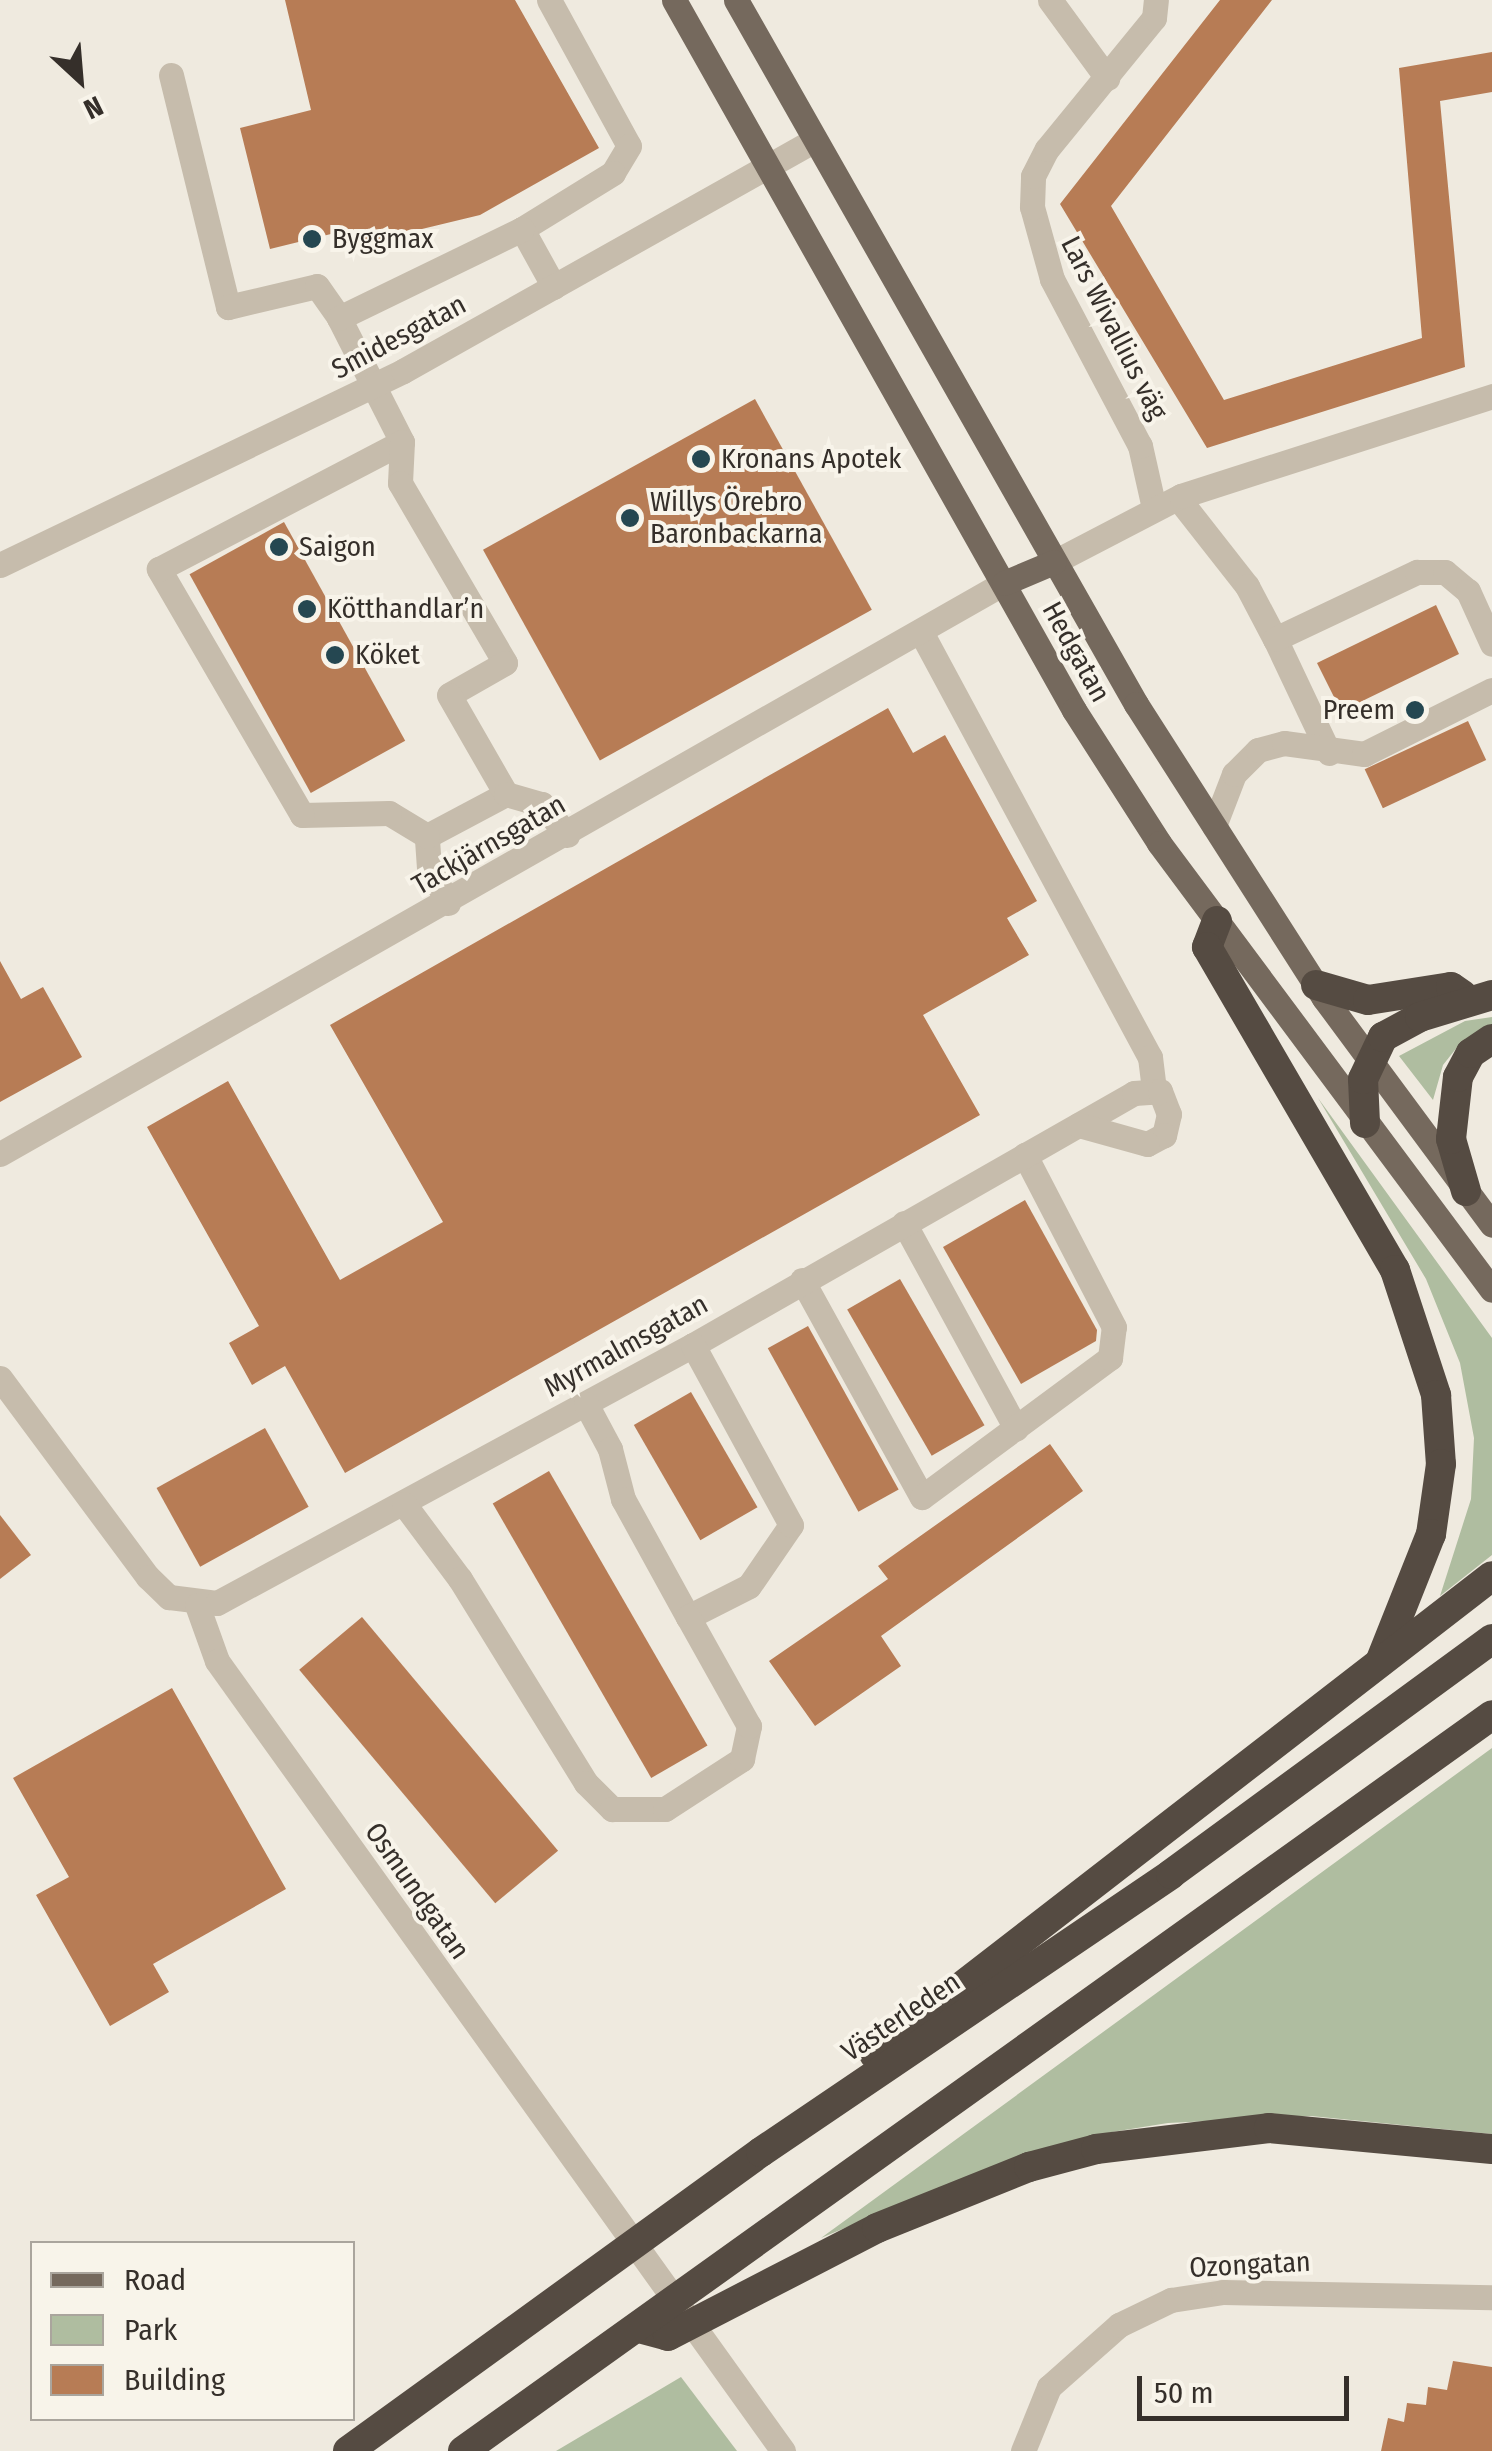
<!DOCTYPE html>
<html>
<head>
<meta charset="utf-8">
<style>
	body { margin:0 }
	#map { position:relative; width:1492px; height:2451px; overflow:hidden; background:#efeadf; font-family:"Fira Sans Condensed",sans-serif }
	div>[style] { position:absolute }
	.green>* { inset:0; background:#afbda0 }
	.building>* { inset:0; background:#b77c55; transform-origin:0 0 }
	.minor>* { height:25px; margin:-12.5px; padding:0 12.5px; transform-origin:12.5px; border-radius:12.5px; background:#c6bcac }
	.major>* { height:25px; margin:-12.5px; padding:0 12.5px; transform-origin:12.5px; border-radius:12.5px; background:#75695d }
	.highway>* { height:30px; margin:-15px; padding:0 15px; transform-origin:15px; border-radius:15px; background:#554b42 }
	.dots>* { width:28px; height:28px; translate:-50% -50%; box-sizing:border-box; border:5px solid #f8f4ea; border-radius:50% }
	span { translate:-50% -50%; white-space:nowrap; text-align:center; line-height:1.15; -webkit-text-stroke:8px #f8f4ea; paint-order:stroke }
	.poi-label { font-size:28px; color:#352f2a }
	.left { translate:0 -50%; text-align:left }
	.right { translate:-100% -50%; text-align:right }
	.street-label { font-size:28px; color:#352f2a }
	.legend { position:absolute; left:30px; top:2241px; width:325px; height:180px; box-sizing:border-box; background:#f8f4ea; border:2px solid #aaa59d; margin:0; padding:12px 18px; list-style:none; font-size:30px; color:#352f2a }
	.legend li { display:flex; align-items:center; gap:20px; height:50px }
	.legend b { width:50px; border:2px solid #aaa59d }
	.north { position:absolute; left:30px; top:30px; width:100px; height:100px; -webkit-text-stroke:8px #f8f4ea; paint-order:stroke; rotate:154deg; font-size:28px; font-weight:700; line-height:40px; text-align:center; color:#352f2a }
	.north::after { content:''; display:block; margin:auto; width:35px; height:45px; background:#352f2a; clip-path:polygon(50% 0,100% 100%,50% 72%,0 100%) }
	.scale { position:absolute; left:1137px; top:2376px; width:212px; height:45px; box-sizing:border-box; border:5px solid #352f2a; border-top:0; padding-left:12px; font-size:30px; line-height:35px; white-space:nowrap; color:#352f2a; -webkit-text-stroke:8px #f8f4ea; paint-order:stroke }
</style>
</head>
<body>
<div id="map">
	<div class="green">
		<div style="clip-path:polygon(1492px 1017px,1492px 1024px,1462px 1041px,1443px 1065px,1433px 1100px,1399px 1056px,1465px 1021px)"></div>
		<div style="clip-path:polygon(1318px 1098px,1492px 1338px,1492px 1555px,1440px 1596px,1471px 1499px,1474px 1438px,1460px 1363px,1426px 1279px)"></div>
		<div style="clip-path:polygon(1492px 1748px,1492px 2134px,1311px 2116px,1168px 2123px,1112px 2132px,983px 2170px,821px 2238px)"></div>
		<div style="clip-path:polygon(681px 2377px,737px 2451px,556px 2451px)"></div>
	</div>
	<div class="building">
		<div style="clip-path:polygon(285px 0,515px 0,599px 148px,480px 215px,339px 249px,335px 233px,270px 249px,240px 128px,311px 110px)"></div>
		<div style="clip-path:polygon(1220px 0,1272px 0,1111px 206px,1224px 400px,1422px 338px,1399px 68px,1492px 52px,1492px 92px,1440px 101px,1465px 367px,1207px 448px,1060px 204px)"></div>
		<div style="left:755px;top:399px;width:241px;height:311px;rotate:61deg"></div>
		<div style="left:284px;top:522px;width:250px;height:108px;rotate:61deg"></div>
		<div style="clip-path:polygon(1436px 605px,1459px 654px,1352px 706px,1335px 699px,1317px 663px)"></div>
		<div style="clip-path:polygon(888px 708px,913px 753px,945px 735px,1037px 901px,1007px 918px,1029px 955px,923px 1015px,980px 1115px,345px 1473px,285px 1366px,252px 1385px,229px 1343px,259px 1326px,147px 1127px,228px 1081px,340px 1280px,443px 1222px,330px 1025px)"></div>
		<div style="left:1468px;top:721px;width:43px;height:114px;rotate:65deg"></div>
		<div style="clip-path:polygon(0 961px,21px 999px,43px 987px,82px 1057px,0 1102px)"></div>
		<div style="clip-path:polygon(1025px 1200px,1097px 1330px,1096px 1341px,1021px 1384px,943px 1247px)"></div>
		<div style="left:900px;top:1279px;width:169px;height:61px;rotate:60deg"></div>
		<div style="left:808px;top:1326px;width:187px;height:46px;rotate:61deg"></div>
		<div style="left:691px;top:1392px;width:133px;height:66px;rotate:60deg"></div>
		<div style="left:265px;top:1428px;width:90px;height:124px;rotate:61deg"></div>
		<div style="clip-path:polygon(1050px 1444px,1083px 1491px,881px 1636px,901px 1666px,815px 1726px,769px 1661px,888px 1579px,878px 1566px)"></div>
		<div style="left:549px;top:1471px;width:317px;height:65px;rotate:60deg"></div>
		<div style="clip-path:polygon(0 1515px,31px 1555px,0 1579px)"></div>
		<div style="left:362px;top:1617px;width:305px;height:82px;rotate:50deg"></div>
		<div style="clip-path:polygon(172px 1688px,286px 1889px,153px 1964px,169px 1992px,110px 2026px,36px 1895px,69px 1877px,13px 1778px)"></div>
		<div style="clip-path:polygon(1453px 2361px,1492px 2367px,1492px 2451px,1381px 2451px,1388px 2418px,1404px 2422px,1407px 2403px,1426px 2405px,1428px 2387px,1447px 2390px)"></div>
	</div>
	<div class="minor">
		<div style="left:549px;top:0;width:166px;rotate:61.3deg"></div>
		<div style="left:629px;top:146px;width:31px;rotate:121deg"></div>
		<div style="left:613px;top:173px;width:107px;rotate:148.4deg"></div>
		<div style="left:522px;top:229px;width:66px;rotate:61.1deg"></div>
		<div style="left:1050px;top:0;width:97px;rotate:53.8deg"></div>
		<div style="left:171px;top:75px;width:239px;rotate:76.2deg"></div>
		<div style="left:228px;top:307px;width:91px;rotate:-13.3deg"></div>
		<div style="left:317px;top:286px;width:39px;rotate:55deg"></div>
		<div style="left:402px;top:442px;width:139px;rotate:-116.9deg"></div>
		<div style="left:339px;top:318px;width:203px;rotate:-25.9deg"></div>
		<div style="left:1178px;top:498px;width:112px;rotate:51.9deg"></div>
		<div style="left:1247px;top:586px;width:60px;rotate:62.2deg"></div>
		<div style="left:1154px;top:508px;width:64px;rotate:-102.7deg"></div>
		<div style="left:1140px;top:446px;width:189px;rotate:-117.8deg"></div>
		<div style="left:1052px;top:279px;width:75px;rotate:-105.5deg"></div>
		<div style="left:1032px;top:207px;width:31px;rotate:-88deg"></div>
		<div style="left:1033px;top:176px;width:30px;rotate:-63deg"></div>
		<div style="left:1047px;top:149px;width:169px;rotate:-50.8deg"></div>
		<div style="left:1154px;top:18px;width:18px;rotate:-84deg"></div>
		<div style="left:1054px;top:562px;width:143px;rotate:-27.5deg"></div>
		<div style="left:1181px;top:496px;width:327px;rotate:-17.8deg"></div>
		<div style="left:0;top:565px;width:447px;rotate:-25.7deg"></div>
		<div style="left:403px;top:371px;width:472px;rotate:-29.3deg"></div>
		<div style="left:922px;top:634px;width:481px;rotate:61.7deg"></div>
		<div style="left:1150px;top:1057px;width:32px;rotate:83deg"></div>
		<div style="left:1329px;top:753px;width:126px;rotate:-115.3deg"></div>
		<div style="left:1275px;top:639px;width:157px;rotate:-25.3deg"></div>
		<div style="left:1417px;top:572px;width:28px"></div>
		<div style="left:1445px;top:572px;width:30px;rotate:40deg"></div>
		<div style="left:1468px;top:591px;width:58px;rotate:65.6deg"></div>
		<div style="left:1214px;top:826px;width:56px;rotate:-69deg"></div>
		<div style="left:1234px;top:774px;width:34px;rotate:-45deg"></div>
		<div style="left:1258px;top:750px;width:27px;rotate:-15deg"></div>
		<div style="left:1284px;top:743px;width:81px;rotate:7.8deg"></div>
		<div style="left:1364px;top:754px;width:143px;rotate:-26.6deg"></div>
		<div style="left:427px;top:836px;width:89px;rotate:-28deg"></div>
		<div style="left:448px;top:903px;width:40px;rotate:-118deg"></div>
		<div style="left:429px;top:868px;width:32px;rotate:-94deg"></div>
		<div style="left:427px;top:836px;width:44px;rotate:-148.8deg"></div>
		<div style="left:389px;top:813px;width:87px;rotate:178.7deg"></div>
		<div style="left:302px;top:815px;width:285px;rotate:-120.2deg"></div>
		<div style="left:159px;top:569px;width:274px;rotate:-27.6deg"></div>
		<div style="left:402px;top:442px;width:41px;rotate:92.8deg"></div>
		<div style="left:400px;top:483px;width:208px;rotate:59.7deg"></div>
		<div style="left:505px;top:663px;width:64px;rotate:150.3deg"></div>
		<div style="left:449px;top:695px;width:114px;rotate:60.1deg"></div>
		<div style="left:506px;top:794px;width:37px;rotate:16deg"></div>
		<div style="left:542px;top:804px;width:40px;rotate:51deg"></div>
		<div style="left:0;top:1154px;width:1155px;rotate:-29.63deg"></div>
		<div style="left:904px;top:1223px;width:234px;rotate:61.4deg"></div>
		<div style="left:802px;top:1280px;width:248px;rotate:61.1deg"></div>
		<div style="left:922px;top:1497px;width:234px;rotate:-36.5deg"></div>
		<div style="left:1110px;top:1358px;width:31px;rotate:-83deg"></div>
		<div style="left:1114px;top:1327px;width:194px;rotate:-117.4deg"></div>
		<div style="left:0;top:1378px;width:248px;rotate:53.4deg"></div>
		<div style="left:148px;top:1577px;width:29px;rotate:44deg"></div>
		<div style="left:169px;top:1597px;width:48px;rotate:7.1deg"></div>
		<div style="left:217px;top:1603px;width:541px;rotate:-28.46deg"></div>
		<div style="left:693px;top:1345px;width:508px;rotate:-29.74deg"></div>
		<div style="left:1134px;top:1093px;width:26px;rotate:-4deg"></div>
		<div style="left:1160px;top:1091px;width:25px;rotate:69deg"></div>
		<div style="left:1169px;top:1114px;width:22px;rotate:103deg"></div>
		<div style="left:1164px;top:1135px;width:19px;rotate:152deg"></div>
		<div style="left:1147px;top:1144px;width:71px;rotate:-164.4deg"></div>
		<div style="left:586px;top:1404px;width:51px;rotate:61.9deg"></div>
		<div style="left:610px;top:1449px;width:52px;rotate:75.4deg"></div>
		<div style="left:623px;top:1499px;width:135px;rotate:61.2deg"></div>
		<div style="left:688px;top:1617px;width:68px;rotate:-26.9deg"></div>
		<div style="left:749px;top:1586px;width:74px;rotate:-55.5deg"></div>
		<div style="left:791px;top:1525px;width:205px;rotate:-118.6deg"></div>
		<div style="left:404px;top:1504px;width:94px;rotate:53.3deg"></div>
		<div style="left:460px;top:1579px;width:240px;rotate:58.3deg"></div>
		<div style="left:586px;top:1783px;width:37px;rotate:45deg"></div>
		<div style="left:612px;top:1809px;width:53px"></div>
		<div style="left:665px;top:1809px;width:92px;rotate:-33deg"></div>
		<div style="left:742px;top:1759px;width:34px;rotate:-78deg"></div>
		<div style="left:749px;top:1726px;width:125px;rotate:-119.2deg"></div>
		<div style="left:197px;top:1605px;width:59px;rotate:70.3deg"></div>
		<div style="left:217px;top:1661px;width:972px;rotate:54.38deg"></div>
		<div style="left:1023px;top:2451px;width:69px;rotate:-67.9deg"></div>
		<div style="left:1049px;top:2387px;width:94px;rotate:-41.5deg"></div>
		<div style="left:1119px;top:2325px;width:58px;rotate:-25.7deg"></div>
		<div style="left:1171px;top:2300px;width:53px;rotate:-8.7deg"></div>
		<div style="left:1223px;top:2292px;width:269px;rotate:1.1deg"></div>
	</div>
	<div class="major">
		<div style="left:674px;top:0;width:815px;rotate:60.6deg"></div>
		<div style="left:1074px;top:710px;width:158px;rotate:57.4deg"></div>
		<div style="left:1159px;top:843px;width:557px;rotate:53.32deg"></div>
		<div style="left:736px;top:0;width:810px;rotate:60.4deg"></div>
		<div style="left:1136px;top:704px;width:349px;rotate:57.4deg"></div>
		<div style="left:1324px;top:998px;width:282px;rotate:53.5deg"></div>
		<div style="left:1004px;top:583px;width:54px;rotate:-22.8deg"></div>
	</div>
	<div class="highway">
		<div style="left:1217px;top:921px;width:28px;rotate:111deg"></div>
		<div style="left:1207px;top:947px;width:374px;rotate:59.8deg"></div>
		<div style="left:1395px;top:1270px;width:132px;rotate:71.8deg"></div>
		<div style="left:1436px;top:1395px;width:69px;rotate:85.9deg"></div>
		<div style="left:1441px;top:1464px;width:71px;rotate:98.1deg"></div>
		<div style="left:1431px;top:1534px;width:138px;rotate:111.7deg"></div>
		<div style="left:1316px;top:985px;width:54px;rotate:16.1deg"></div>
		<div style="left:1368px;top:1000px;width:84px;rotate:-8.9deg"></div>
		<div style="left:1451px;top:987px;width:14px;rotate:34deg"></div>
		<div style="left:1365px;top:1123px;width:44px;rotate:-92.6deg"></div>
		<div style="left:1363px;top:1079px;width:47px;rotate:-64.5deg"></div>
		<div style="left:1383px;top:1037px;width:42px;rotate:-28.4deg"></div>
		<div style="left:1420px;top:1017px;width:75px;rotate:-17deg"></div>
		<div style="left:1466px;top:1191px;width:54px;rotate:-106.1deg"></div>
		<div style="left:1451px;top:1139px;width:62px;rotate:-83.6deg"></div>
		<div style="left:1458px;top:1077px;width:27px;rotate:-62deg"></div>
		<div style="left:1471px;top:1053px;width:25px;rotate:-34deg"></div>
		<div style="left:874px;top:2054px;width:781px;rotate:-37.72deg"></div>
		<div style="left:639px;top:2328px;width:30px;rotate:15deg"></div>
		<div style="left:668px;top:2336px;width:235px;rotate:-27.3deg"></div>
		<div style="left:877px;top:2228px;width:164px;rotate:-21.9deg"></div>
		<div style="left:1029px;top:2167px;width:69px;rotate:-15deg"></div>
		<div style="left:1096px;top:2149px;width:174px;rotate:-6.9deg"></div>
		<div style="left:1269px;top:2128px;width:224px;rotate:5.4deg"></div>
		<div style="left:348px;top:2451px;width:510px;rotate:-35.9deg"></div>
		<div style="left:761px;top:2152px;width:495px;rotate:-34.1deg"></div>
		<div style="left:1171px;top:1874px;width:398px;rotate:-36.2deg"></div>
		<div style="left:463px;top:2451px;width:1265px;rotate:-35.57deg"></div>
	</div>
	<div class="dots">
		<div style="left:312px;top:239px;background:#254751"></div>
		<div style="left:701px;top:459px;background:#254751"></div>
		<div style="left:630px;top:518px;background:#254751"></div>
		<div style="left:279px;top:547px;background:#254751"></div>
		<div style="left:307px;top:609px;background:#254751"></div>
		<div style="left:335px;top:655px;background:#254751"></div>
		<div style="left:1415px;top:710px;background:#254751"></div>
	</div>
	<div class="poi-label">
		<span class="left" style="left:332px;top:239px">Byggmax</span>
		<span class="left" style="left:721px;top:459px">Kronans Apotek</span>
		<span class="left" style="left:650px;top:518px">Willys Örebro<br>Baronbackarna</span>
		<span class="left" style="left:299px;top:547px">Saigon</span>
		<span class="left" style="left:327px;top:609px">Kötthandlar’n</span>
		<span class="left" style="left:355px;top:655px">Köket</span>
		<span class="right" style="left:1395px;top:710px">Preem</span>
	</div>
	<div class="street-label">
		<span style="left:1114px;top:328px;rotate:63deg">Lars Wivallius väg</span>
		<span style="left:399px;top:337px;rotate:-28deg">Smidesgatan</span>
		<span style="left:1076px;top:652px;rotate:61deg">Hedgatan</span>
		<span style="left:489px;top:845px;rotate:-30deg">Tackjärnsgatan</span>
		<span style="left:626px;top:1346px;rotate:-29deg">Myrmalmsgatan</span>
		<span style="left:417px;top:1891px;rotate:55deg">Osmundgatan</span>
		<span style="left:901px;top:2017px;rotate:-34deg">Västerleden</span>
		<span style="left:1250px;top:2265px;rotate:-3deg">Ozongatan</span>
	</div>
	<ul class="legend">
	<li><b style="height:12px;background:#75695d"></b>Road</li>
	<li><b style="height:28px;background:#afbda0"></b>Park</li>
	<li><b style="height:28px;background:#b77c55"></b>Building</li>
	</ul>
	<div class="north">N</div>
	<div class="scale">50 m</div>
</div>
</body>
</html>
